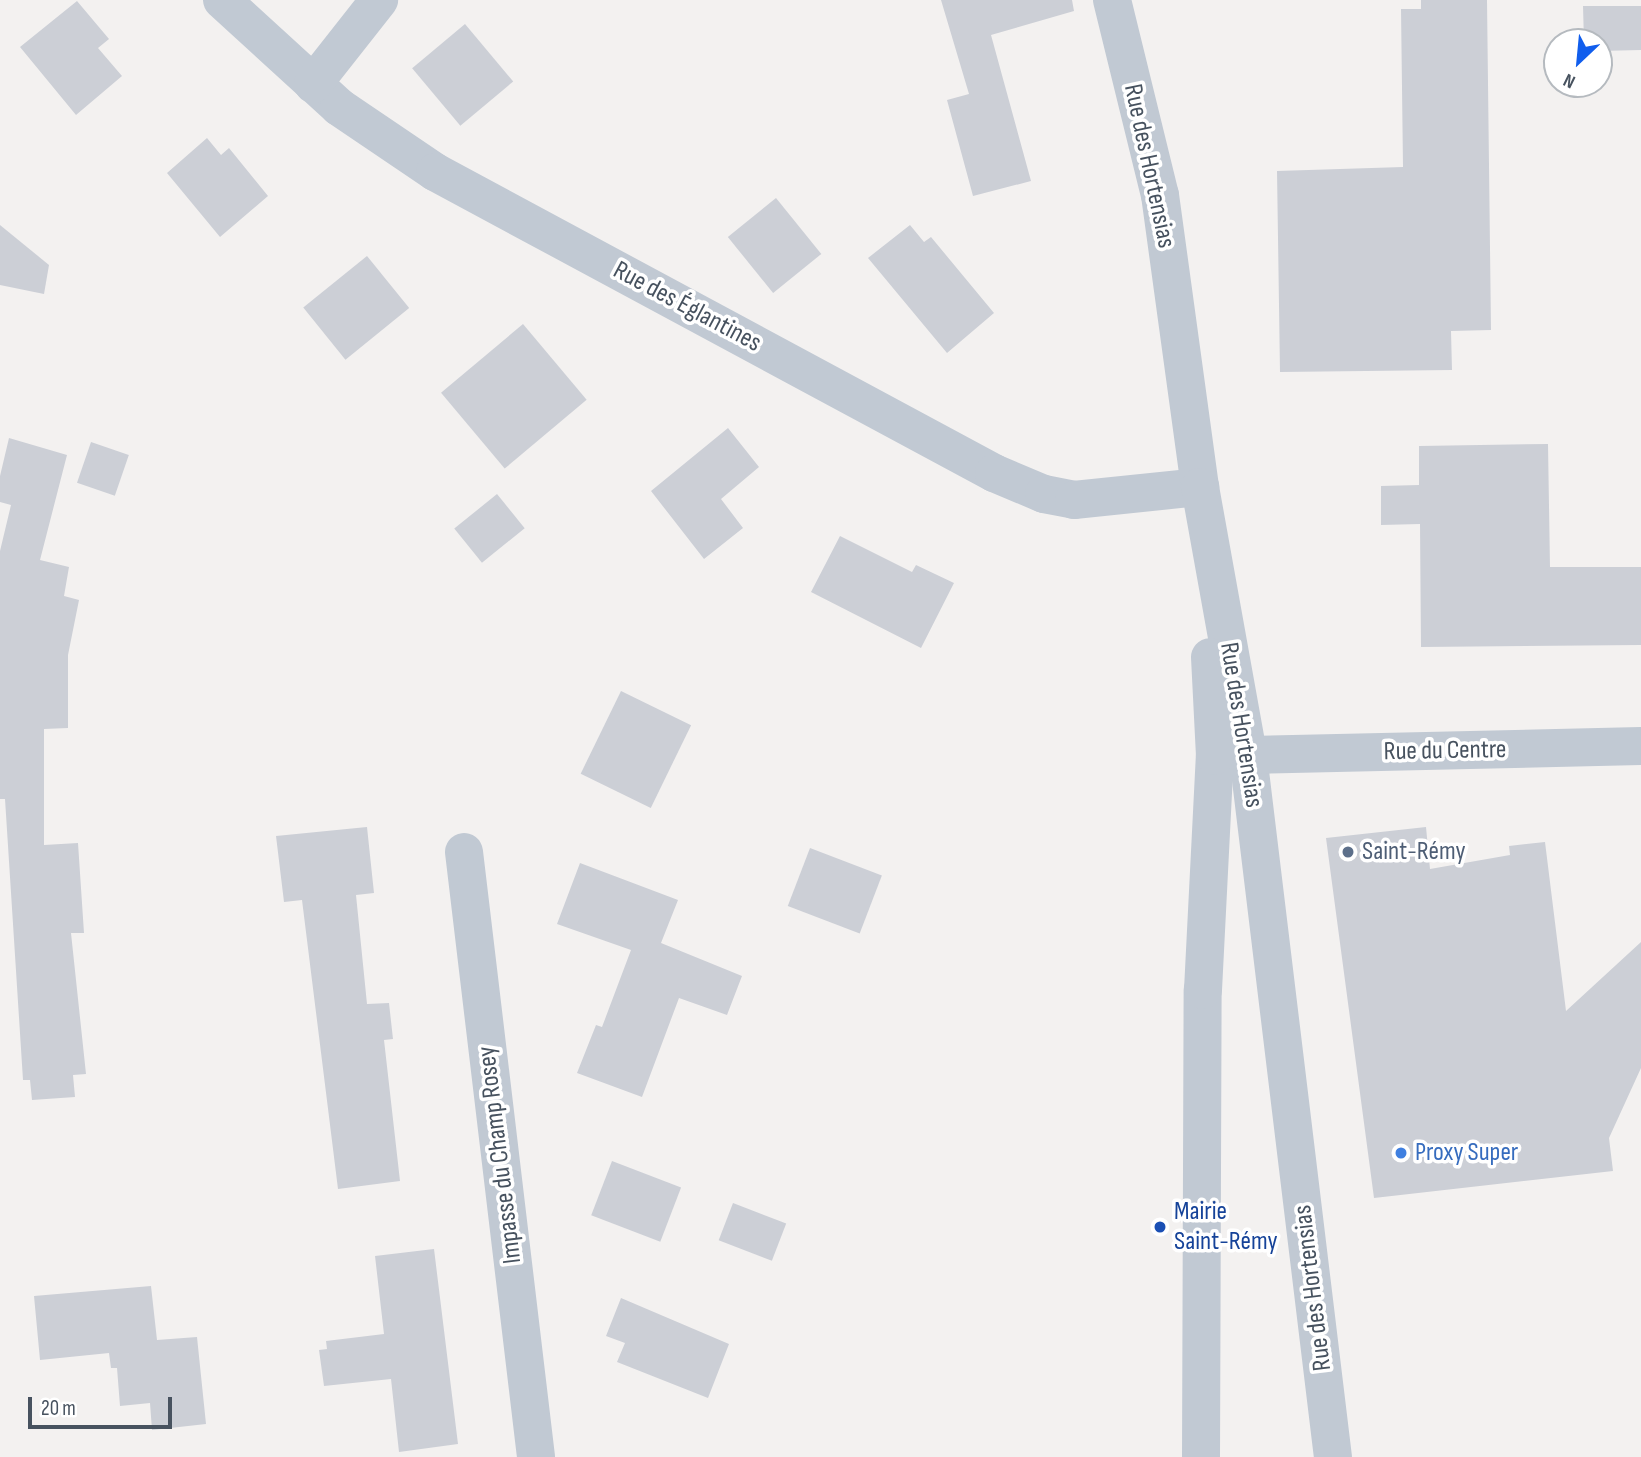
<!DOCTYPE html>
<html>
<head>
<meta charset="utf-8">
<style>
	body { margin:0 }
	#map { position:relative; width:1641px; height:1457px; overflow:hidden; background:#f3f1f0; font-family:"Sofia Sans Condensed",sans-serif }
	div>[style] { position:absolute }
	.building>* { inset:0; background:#cccfd6; transform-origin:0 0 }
	.street>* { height:38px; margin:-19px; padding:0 19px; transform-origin:19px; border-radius:19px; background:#c1c9d3 }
	.dots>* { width:19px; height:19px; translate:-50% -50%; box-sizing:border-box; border:4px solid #fff; border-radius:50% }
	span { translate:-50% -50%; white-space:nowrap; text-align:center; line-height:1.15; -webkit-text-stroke:7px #fff; paint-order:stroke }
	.street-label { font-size:26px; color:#47525f }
	.service-label { font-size:26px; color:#4e5e75 }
	.left { translate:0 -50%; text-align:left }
	.shop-label { font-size:26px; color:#366cbe }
	.transit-label { font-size:26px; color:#164399 }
	.north { position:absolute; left:1543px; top:28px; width:70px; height:70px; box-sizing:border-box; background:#fff; border:2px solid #b5babf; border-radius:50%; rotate:206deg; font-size:19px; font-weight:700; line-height:28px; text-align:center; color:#47525f }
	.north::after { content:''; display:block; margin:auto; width:24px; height:32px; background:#115eed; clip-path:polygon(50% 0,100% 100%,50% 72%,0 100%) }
	.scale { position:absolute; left:28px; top:1397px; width:144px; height:32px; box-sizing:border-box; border:4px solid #47525f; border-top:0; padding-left:9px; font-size:21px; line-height:24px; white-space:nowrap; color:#47525f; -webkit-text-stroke:5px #fff; paint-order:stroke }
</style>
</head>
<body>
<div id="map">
	<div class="building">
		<div style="clip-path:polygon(941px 0,1072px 0,1074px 11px,991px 35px,1031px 181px,973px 196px,947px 100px,969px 94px)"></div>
		<div style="clip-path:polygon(1421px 0,1487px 0,1491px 330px,1451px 331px,1452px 370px,1280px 372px,1277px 171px,1403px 167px,1401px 9px,1421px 9px)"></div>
		<div style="clip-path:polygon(77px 1px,109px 39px,98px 48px,122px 76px,76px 115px,20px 47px)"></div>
		<div style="clip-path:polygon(1583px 6px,1641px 6px,1641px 50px,1599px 51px,1599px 42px,1584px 42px)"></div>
		<div style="left:465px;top:24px;width:75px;height:69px;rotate:50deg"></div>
		<div style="clip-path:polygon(207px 138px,221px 155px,229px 148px,268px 196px,220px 237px,167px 173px)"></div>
		<div style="left:776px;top:198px;width:72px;height:62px;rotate:51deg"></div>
		<div style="clip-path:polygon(0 225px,49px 265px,44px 294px,0 285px)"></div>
		<div style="clip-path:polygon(910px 225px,924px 242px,931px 237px,994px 313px,947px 353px,868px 258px)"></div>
		<div style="left:367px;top:256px;width:67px;height:82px;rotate:51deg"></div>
		<div style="left:523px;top:324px;width:99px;height:107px;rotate:50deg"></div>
		<div style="clip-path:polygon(728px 428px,759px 467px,721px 499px,743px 528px,704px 559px,651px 491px)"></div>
		<div style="clip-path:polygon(9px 438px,67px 455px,40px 560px,69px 567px,64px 596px,79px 600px,68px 655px,68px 728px,44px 729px,44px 845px,78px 843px,84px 933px,71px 933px,86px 1074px,73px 1075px,75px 1097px,32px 1100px,30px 1080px,23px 1080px,5px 799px,0 799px,0 551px,11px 505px,0 502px,0 476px)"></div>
		<div style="left:91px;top:442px;width:40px;height:43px;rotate:19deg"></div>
		<div style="clip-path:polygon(1548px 444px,1550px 567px,1641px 567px,1641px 645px,1421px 647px,1420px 524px,1381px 525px,1381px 486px,1419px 485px,1419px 446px)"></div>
		<div style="left:497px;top:494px;width:44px;height:55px;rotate:51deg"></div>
		<div style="clip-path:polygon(840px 536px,912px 572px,916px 565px,954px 583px,921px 648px,811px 592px)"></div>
		<div style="left:621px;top:691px;width:78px;height:92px;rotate:26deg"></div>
		<div style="clip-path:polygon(367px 827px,374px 893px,356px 895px,367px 1004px,389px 1003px,393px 1039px,384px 1040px,400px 1181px,338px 1189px,302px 900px,284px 902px,276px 836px)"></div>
		<div style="clip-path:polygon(1426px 827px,1430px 869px,1510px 855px,1509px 846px,1545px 842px,1566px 1011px,1641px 942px,1641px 1068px,1609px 1138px,1613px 1171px,1374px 1198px,1326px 838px)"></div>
		<div style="left:810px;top:848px;width:77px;height:62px;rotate:21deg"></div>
		<div style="clip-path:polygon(580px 863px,678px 900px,661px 943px,742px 976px,727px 1015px,679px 998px,642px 1097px,577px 1073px,596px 1025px,602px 1027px,631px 950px,557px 924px)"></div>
		<div style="left:612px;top:1161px;width:74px;height:58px;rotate:21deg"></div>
		<div style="left:733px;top:1203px;width:57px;height:40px;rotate:21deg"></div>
		<div style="clip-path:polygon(434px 1249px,458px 1444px,399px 1452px,391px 1379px,324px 1386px,319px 1350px,327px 1349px,326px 1341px,384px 1334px,375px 1256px)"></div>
		<div style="clip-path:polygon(151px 1286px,157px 1340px,197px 1337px,206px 1424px,152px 1430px,150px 1403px,120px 1406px,117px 1368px,111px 1368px,109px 1353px,40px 1360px,34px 1296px)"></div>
		<div style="clip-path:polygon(621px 1298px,729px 1344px,708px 1398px,617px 1362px,625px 1343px,606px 1336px)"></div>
	</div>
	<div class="street">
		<div style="left:222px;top:0;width:159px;rotate:42.4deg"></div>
		<div style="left:339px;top:107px;width:116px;rotate:34.1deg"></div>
		<div style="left:435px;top:172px;width:635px;rotate:28.3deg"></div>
		<div style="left:994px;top:473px;width:54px;rotate:22.8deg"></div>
		<div style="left:1044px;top:494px;width:31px;rotate:11deg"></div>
		<div style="left:1074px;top:500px;width:127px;rotate:-5.9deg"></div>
		<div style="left:1112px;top:0;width:201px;rotate:76.2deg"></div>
		<div style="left:1160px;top:195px;width:295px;rotate:82.2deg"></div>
		<div style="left:1200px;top:487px;width:272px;rotate:79.8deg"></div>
		<div style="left:1248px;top:755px;width:707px;rotate:83.1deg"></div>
		<div style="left:313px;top:84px;width:107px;rotate:-51.8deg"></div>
		<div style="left:1248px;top:755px;width:393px;rotate:-1.3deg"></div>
		<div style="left:464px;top:852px;width:609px;rotate:83.21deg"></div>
		<div style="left:1201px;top:1457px;width:467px;rotate:-89.8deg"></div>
		<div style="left:1203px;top:990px;width:234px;rotate:-87.1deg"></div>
		<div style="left:1215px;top:756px;width:99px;rotate:-92.9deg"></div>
	</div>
	<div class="dots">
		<div style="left:1348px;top:852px;background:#5c6f8a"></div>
		<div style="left:1401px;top:1153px;background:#3f7fe0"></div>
		<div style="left:1160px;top:1227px;background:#1a4fb4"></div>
	</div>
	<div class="street-label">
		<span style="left:1149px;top:166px;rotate:78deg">Rue des Hortensias</span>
		<span style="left:687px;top:307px;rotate:28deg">Rue des Églantines</span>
		<span style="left:1241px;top:725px;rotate:81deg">Rue des Hortensias</span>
		<span style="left:1445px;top:751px;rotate:-1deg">Rue du Centre</span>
		<span style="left:500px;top:1155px;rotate:-97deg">Impasse du Champ Rosey</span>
		<span style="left:1313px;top:1288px;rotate:-97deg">Rue des Hortensias</span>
	</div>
	<div class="service-label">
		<span class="left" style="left:1362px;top:852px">Saint-Rémy</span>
	</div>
	<div class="shop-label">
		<span class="left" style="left:1415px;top:1153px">Proxy Super</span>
	</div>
	<div class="transit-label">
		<span class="left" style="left:1174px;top:1227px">Mairie<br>Saint-Rémy</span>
	</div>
	<div class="north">N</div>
	<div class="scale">20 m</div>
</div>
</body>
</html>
